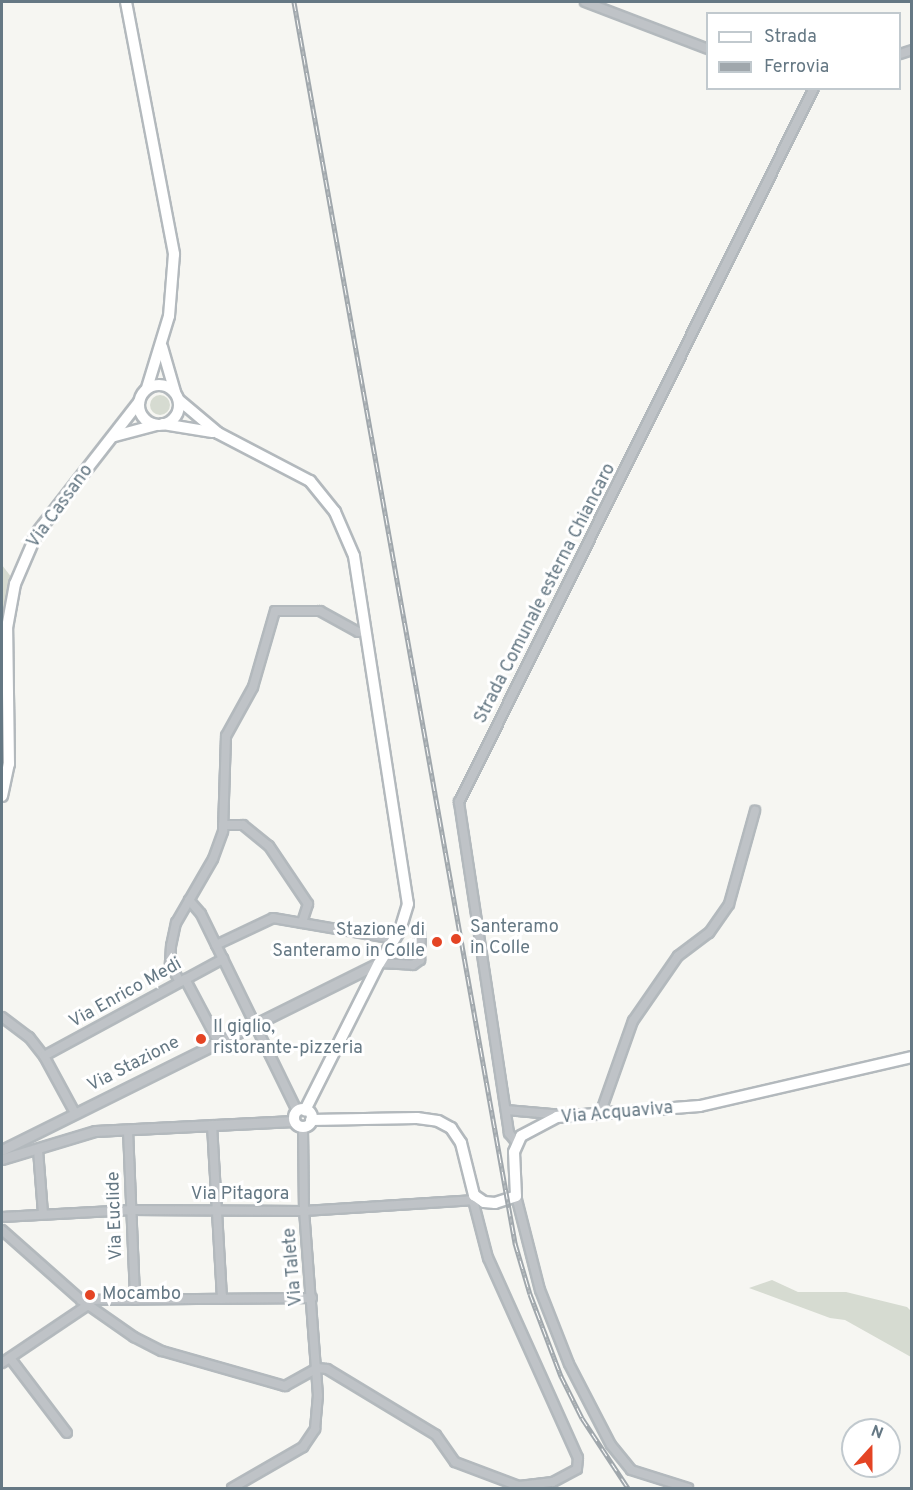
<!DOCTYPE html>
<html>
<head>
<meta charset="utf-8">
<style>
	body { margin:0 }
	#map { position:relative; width:913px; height:1490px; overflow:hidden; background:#f6f6f2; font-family:Overpass,sans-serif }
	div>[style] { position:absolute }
	.green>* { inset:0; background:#d6dbd1 }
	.round { border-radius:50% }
	.roads { filter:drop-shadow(2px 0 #b3b9bd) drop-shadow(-2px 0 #b3b9bd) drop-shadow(0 2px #b3b9bd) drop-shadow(0 -2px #b3b9bd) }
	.minor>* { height:8px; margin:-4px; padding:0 4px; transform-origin:4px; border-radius:4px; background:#bfc3c7 }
	.tertiary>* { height:9px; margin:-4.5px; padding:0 4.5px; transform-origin:4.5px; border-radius:4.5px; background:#bfc3c7 }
	.secondary>* { height:10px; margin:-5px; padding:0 5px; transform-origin:5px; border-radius:5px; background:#fff }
	.secondary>.ring { margin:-5px; padding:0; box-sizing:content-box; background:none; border:10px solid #fff; border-radius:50% }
	.rail>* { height:5px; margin-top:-2.5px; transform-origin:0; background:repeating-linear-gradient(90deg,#fff 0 9px,#a0a7ac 0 18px); box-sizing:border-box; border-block:2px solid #a0a7ac }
	.dots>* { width:16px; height:16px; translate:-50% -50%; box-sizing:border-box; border:3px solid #fff; border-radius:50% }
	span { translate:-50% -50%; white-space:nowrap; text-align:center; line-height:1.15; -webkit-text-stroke:6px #fff; paint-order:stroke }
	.street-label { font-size:18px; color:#657884 }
	.poi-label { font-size:18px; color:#657884 }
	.left { translate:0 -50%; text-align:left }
	.right { translate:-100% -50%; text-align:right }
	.frame { position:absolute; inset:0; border:3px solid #657884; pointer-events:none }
	.legend { position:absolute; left:706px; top:12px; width:195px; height:78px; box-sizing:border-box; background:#fff; border:2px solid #c1c9ce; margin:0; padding:8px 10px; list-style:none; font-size:18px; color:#657884 }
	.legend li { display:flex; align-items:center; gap:12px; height:30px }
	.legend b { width:30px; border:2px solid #c1c9ce }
	.north { position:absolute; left:841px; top:1418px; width:60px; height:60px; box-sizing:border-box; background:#fff; border:2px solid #c1c9ce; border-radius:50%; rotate:21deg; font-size:16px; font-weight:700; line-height:24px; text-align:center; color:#657884 }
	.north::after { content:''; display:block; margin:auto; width:21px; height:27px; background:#e44424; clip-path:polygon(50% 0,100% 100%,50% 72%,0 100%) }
</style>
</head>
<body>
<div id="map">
	<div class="green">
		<div class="round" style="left:150px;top:395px;width:20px;height:20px"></div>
		<div style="clip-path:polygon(2px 565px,12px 578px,3px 616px,2px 645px)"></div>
		<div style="clip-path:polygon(772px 1280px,798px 1292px,846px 1292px,907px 1307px,911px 1311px,911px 1357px,845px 1320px,830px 1318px,749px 1288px)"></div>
	</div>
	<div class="roads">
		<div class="minor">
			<div style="left:585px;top:2px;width:132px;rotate:20.9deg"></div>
			<div style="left:900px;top:54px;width:13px;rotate:-18deg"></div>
			<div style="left:223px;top:825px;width:20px"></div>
			<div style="left:243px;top:825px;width:33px;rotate:39deg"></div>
			<div style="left:269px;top:846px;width:70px;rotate:56.1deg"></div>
			<div style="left:308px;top:904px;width:20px;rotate:108deg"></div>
			<div style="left:189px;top:900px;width:18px;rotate:49deg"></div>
			<div style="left:201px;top:914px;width:219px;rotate:64deg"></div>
			<div style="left:216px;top:945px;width:63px;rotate:-25.3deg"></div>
			<div style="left:273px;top:918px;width:124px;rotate:9.8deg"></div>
			<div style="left:379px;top:963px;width:34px;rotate:3deg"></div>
			<div style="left:413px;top:965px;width:9px;rotate:-36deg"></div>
			<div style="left:420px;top:960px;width:25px;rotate:-88deg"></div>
			<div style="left:185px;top:979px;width:70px;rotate:62deg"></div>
			<div style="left:180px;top:982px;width:21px;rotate:-119deg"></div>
			<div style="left:170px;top:964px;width:18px;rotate:-87deg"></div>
			<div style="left:171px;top:946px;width:24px;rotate:-78deg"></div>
			<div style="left:176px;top:923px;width:74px;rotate:-60deg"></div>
			<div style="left:213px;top:859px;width:30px;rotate:-70deg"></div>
			<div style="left:223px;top:831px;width:95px;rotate:-88.2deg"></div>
			<div style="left:226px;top:736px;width:56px;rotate:-61.1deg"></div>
			<div style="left:253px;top:687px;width:79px;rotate:-73.9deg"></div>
			<div style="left:275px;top:611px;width:45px"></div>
			<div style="left:320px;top:611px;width:43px;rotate:28.9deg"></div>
			<div style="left:358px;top:632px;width:7px;rotate:-8deg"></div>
			<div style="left:2px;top:1017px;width:34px;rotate:37deg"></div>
			<div style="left:29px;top:1037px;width:24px;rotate:52deg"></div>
			<div style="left:44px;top:1056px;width:65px;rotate:61.5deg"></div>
			<div style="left:44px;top:1056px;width:204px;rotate:-28.5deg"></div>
			<div style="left:506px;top:1110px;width:57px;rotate:5deg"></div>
			<div style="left:600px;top:1114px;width:99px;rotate:-70.5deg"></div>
			<div style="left:633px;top:1021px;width:79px;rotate:-55.3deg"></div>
			<div style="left:678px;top:956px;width:39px;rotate:-37deg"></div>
			<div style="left:709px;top:933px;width:35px;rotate:-55deg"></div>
			<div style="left:729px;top:904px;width:97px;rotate:-74.4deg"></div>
			<div style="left:212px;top:1125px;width:174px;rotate:86.7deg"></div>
			<div style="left:128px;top:1130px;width:170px;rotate:87.6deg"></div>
			<div style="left:517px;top:1143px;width:13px;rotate:-129deg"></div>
			<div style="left:509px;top:1133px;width:335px;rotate:-98.6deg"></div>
			<div style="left:459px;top:802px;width:797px;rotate:-63.56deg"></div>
			<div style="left:38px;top:1150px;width:64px;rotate:85.5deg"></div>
			<div style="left:516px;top:1196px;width:97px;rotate:75.7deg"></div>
			<div style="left:540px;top:1290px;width:79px;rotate:68.6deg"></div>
			<div style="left:569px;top:1364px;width:91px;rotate:62.6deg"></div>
			<div style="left:611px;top:1445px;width:32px;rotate:51deg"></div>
			<div style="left:631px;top:1470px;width:60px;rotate:17.5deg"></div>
			<div style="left:2px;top:1217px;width:130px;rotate:-3.1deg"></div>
			<div style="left:132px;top:1210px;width:172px;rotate:0.3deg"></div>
			<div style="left:304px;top:1211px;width:172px;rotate:-3.7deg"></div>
			<div style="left:2px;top:1230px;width:106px;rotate:41.5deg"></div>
			<div style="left:81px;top:1300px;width:65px;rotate:34.9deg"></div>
			<div style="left:134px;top:1337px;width:31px;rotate:27deg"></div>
			<div style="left:162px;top:1351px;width:128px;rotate:15.9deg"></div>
			<div style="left:285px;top:1386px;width:37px;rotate:-29deg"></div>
			<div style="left:317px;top:1368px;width:10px;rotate:6deg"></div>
			<div style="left:327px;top:1369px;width:127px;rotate:31.2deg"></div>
			<div style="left:436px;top:1435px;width:33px;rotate:55deg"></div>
			<div style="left:455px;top:1462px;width:68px;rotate:20.6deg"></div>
			<div style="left:519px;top:1486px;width:34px;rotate:-7deg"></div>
			<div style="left:553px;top:1482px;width:27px;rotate:-28deg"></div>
			<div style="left:577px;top:1469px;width:11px;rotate:-85deg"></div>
			<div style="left:578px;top:1458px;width:219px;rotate:-114.2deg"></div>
			<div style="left:488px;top:1258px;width:60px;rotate:-104.5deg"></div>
			<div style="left:81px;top:1300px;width:231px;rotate:-0.5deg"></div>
			<div style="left:10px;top:1358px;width:94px;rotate:52.8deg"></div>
			<div style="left:2px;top:1363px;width:104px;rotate:-34deg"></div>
			<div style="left:232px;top:1488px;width:82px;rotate:-30deg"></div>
			<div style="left:303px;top:1447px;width:22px;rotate:-56deg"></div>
			<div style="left:315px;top:1429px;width:33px;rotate:-85deg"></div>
			<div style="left:318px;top:1396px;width:186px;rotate:-94.3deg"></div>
			<div style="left:304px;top:1211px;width:84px;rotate:-90.7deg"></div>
		</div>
		<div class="tertiary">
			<div style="left:2px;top:1150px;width:421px;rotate:-26.4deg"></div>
			<div style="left:2px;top:1159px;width:97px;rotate:-16.8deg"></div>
			<div style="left:95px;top:1131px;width:199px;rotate:-2.9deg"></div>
		</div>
		<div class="secondary">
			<div style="left:126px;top:2px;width:257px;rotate:79.2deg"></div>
			<div style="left:174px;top:254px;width:62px;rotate:94.6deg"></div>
			<div style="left:169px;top:316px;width:75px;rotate:107deg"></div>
			<div style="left:162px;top:347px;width:47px;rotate:73.9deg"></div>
			<div class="ring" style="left:139px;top:385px;width:30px;height:30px"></div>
			<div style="left:179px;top:400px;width:51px;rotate:40.2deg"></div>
			<div style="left:218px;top:433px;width:104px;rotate:27.6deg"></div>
			<div style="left:310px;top:481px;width:40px;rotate:51deg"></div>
			<div style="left:335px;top:512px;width:48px;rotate:66.6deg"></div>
			<div style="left:354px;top:556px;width:352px;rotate:81.2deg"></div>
			<div style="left:408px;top:904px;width:27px;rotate:107deg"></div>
			<div style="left:400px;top:930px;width:39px;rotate:122deg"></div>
			<div style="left:379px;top:963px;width:165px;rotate:116.7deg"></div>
			<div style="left:163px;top:424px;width:50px;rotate:9.3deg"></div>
			<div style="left:115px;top:436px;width:42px;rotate:-15deg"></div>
			<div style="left:2px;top:796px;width:33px;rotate:-78deg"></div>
			<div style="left:9px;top:764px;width:136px;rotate:-90.8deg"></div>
			<div style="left:7px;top:628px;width:45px;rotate:-79.7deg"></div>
			<div style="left:15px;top:584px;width:56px;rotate:-66.7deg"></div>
			<div style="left:37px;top:533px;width:166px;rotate:-52.1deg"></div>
			<div class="ring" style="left:294px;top:1109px;width:8px;height:8px"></div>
			<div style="left:311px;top:1120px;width:106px;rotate:-1.1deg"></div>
			<div style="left:417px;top:1118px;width:21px;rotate:8deg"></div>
			<div style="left:438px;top:1121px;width:15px;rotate:28deg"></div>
			<div style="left:451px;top:1128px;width:18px;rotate:56deg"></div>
			<div style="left:461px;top:1143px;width:54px;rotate:76deg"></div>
			<div style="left:474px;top:1195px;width:12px;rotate:35deg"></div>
			<div style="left:484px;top:1202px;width:11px;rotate:5deg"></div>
			<div style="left:495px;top:1203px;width:22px;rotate:-18deg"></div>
			<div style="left:516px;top:1196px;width:44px;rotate:-92.6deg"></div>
			<div style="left:514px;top:1152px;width:17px;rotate:-66deg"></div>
			<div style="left:521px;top:1136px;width:41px;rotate:-27.8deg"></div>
			<div style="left:557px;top:1117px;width:143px;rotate:-4.4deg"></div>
			<div style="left:700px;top:1106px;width:218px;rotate:-13deg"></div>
		</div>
	</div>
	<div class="rail">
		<div style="left:294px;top:2px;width:1261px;rotate:79.9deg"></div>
		<div style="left:515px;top:1243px;width:53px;rotate:73.6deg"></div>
		<div style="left:530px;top:1294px;width:88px;rotate:69.3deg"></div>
		<div style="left:561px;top:1376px;width:47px;rotate:63.4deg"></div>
		<div style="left:582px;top:1418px;width:84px;rotate:56.7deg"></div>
	</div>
	<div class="dots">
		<div style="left:456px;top:939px;background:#e44424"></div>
		<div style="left:437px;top:942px;background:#e44424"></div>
		<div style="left:201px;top:1039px;background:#e44424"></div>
		<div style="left:90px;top:1295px;background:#e44424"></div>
	</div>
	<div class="street-label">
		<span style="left:61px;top:507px;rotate:-54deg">Via Cassano</span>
		<span style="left:546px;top:594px;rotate:-63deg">Strada Comunale esterna Chiancaro</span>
		<span style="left:126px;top:994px;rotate:-29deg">Via Enrico Medi</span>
		<span style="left:134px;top:1065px;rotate:-27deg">Via Stazione</span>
		<span style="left:617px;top:1114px;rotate:-5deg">Via Acquaviva</span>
		<span style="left:240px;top:1195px">Via Pitagora</span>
		<span style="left:116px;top:1216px;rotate:-92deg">Via Euclide</span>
		<span style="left:294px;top:1267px;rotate:-95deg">Via Talete</span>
	</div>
	<div class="poi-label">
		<span class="left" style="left:470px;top:939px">Santeramo<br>in Colle</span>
		<span class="right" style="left:425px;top:942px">Stazione di<br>Santeramo in Colle</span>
		<span class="left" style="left:213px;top:1039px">Il giglio,<br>ristorante-pizzeria</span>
		<span class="left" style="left:102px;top:1295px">Mocambo</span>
	</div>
	<div class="frame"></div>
	<ul class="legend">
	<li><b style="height:8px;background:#fff"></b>Strada</li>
	<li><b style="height:8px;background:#a0a7ac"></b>Ferrovia</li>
	</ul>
	<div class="north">N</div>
</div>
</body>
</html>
